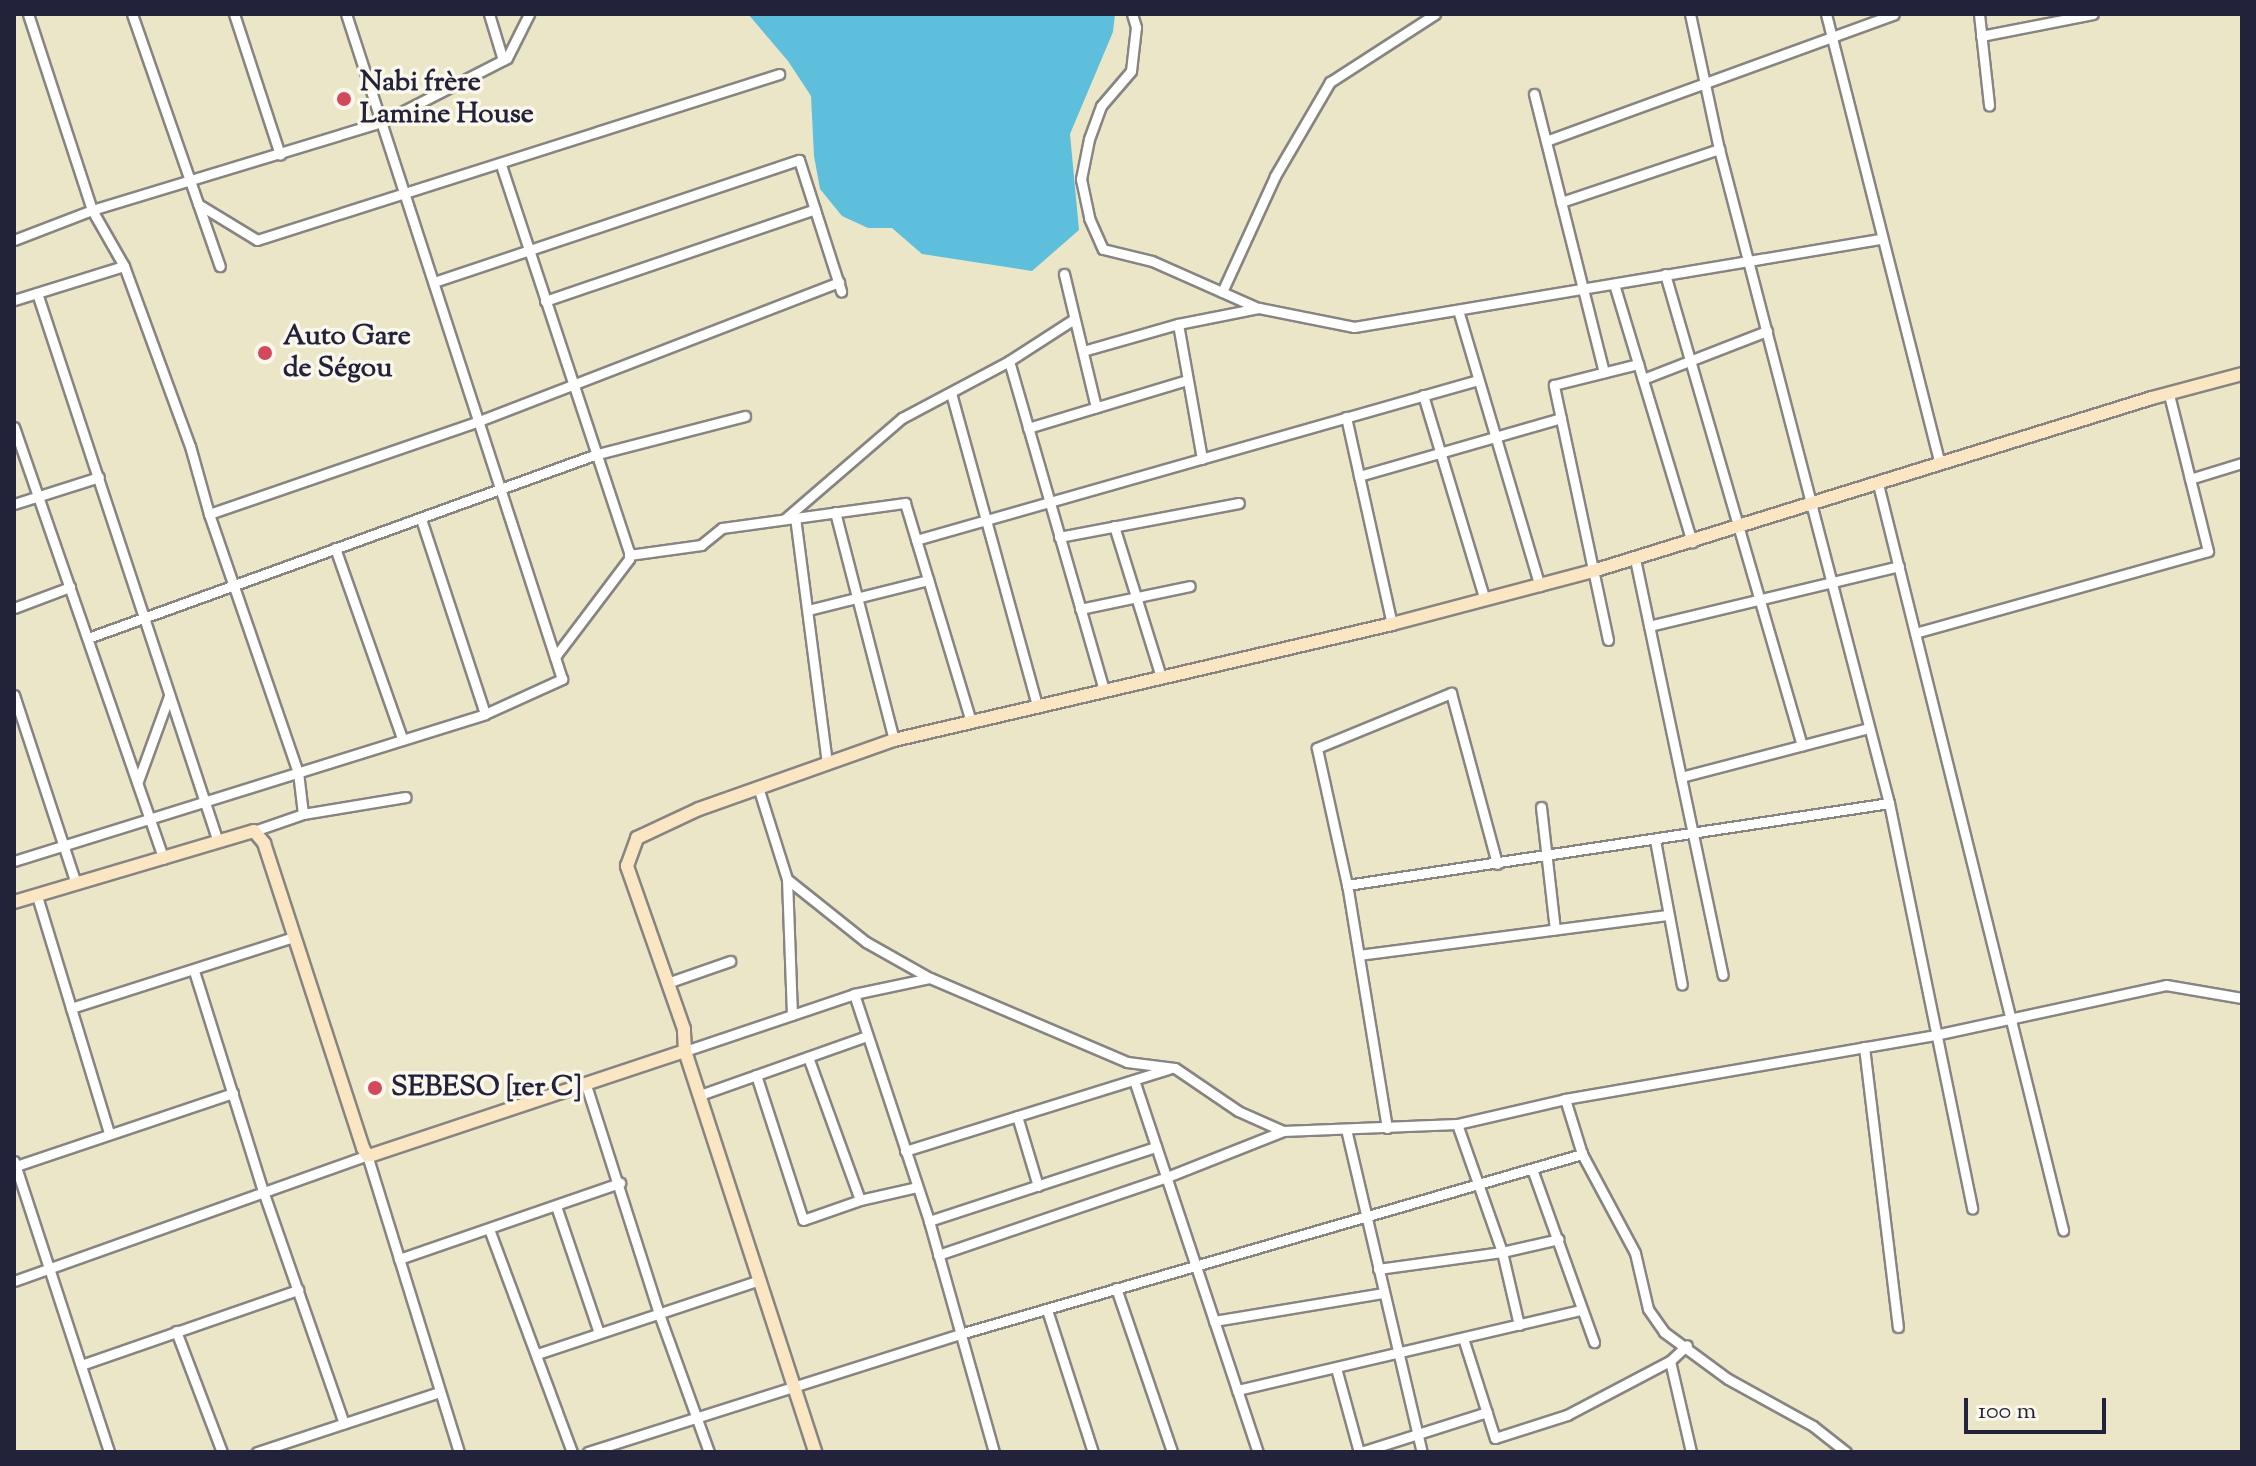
<!DOCTYPE html>
<html>
<head>
<meta charset="utf-8">
<style>
	body { margin:0 }
	#map { position:relative; width:2256px; height:1466px; overflow:hidden; background:#ece6c8; font-family:"Sorts Mill Goudy",serif }
	div>[style] { position:absolute }
	.water>* { inset:0; background:#5dbfdb }
	.roads { filter:drop-shadow(2px 0 #878482) drop-shadow(-2px 0 #878482) drop-shadow(0 2px #878482) drop-shadow(0 -2px #878482) }
	.street>* { height:9px; margin:-4.5px; padding:0 4.5px; transform-origin:4.5px; border-radius:4.5px; background:#fff }
	.secondary>* { height:12px; margin:-6px; padding:0 6px; transform-origin:6px; border-radius:6px; background:#fbe6c4 }
	.dots>* { width:22px; height:22px; translate:-50% -50%; box-sizing:border-box; border:4px solid #fbf7ec; border-radius:50% }
	span { translate:-50% -50%; white-space:nowrap; text-align:center; line-height:1.15; -webkit-text-stroke:7px #fbf7ec; paint-order:stroke }
	.poi-label { font-size:28px; color:#22223b; font-weight:700 }
	.left { translate:0 -50%; text-align:left }
	.frame { position:absolute; inset:0; border:16px solid #22223b; pointer-events:none }
	.scale { position:absolute; left:1964px; top:1398px; width:142px; height:36px; box-sizing:border-box; border:4px solid #22223b; border-top:0; padding-left:10px; font-size:24px; line-height:28px; white-space:nowrap; color:#22223b; -webkit-text-stroke:6px #fbf7ec; paint-order:stroke }
</style>
</head>
<body>
<div id="map">
	<div class="water">
		<div style="clip-path:polygon(748px 14px,1115px 14px,1113px 32px,1070px 134px,1079px 230px,1032px 271px,922px 254px,892px 228px,868px 228px,842px 216px,820px 189px,814px 156px,811px 96px,788px 61px)"></div>
	</div>
	<div class="roads">
		<div class="street">
			<div style="left:28px;top:14px;width:206px;rotate:71.9deg"></div>
			<div style="left:92px;top:210px;width:64px;rotate:60.3deg"></div>
			<div style="left:124px;top:266px;width:192px;rotate:69.9deg"></div>
			<div style="left:190px;top:446px;width:71px;rotate:74.4deg"></div>
			<div style="left:209px;top:514px;width:273px;rotate:71deg"></div>
			<div style="left:298px;top:772px;width:42px;rotate:83.2deg"></div>
			<div style="left:132px;top:14px;width:267px;rotate:70.8deg"></div>
			<div style="left:234px;top:14px;width:148px;rotate:71.9deg"></div>
			<div style="left:489px;top:14px;width:48px;rotate:73.1deg"></div>
			<div style="left:1132px;top:14px;width:14px;rotate:73deg"></div>
			<div style="left:1136px;top:27px;width:44px;rotate:96.5deg"></div>
			<div style="left:1131px;top:71px;width:46px;rotate:130.6deg"></div>
			<div style="left:1101px;top:106px;width:35px;rotate:110deg"></div>
			<div style="left:1089px;top:139px;width:41px;rotate:101.3deg"></div>
			<div style="left:1081px;top:179px;width:40px;rotate:78deg"></div>
			<div style="left:1089px;top:218px;width:34px;rotate:66deg"></div>
			<div style="left:1103px;top:249px;width:50px;rotate:13.8deg"></div>
			<div style="left:1152px;top:261px;width:116px;rotate:23.9deg"></div>
			<div style="left:1690px;top:14px;width:138px;rotate:77.9deg"></div>
			<div style="left:1719px;top:149px;width:676px;rotate:75.43deg"></div>
			<div style="left:1889px;top:803px;width:414px;rotate:78.4deg"></div>
			<div style="left:1826px;top:14px;width:463px;rotate:75.8deg"></div>
			<div style="left:1979px;top:14px;width:92px;rotate:83.7deg"></div>
			<div style="left:1981px;top:36px;width:114px;rotate:-11.1deg"></div>
			<div style="left:1534px;top:94px;width:287px;rotate:75.9deg"></div>
			<div style="left:1546px;top:141px;width:370px;rotate:-20deg"></div>
			<div style="left:501px;top:165px;width:408px;rotate:71.7deg"></div>
			<div style="left:629px;top:552px;width:7px;rotate:90deg"></div>
			<div style="left:629px;top:559px;width:123px;rotate:127.1deg"></div>
			<div style="left:1561px;top:202px;width:167px;rotate:-18.5deg"></div>
			<div style="left:198px;top:204px;width:69px;rotate:31.4deg"></div>
			<div style="left:257px;top:240px;width:548px;rotate:-17.64deg"></div>
			<div style="left:14px;top:240px;width:84px;rotate:-21deg"></div>
			<div style="left:92px;top:210px;width:303px;rotate:-16.9deg"></div>
			<div style="left:382px;top:122px;width:140px;rotate:-27.1deg"></div>
			<div style="left:507px;top:58px;width:49px;rotate:-63.4deg"></div>
			<div style="left:1064px;top:274px;width:137px;rotate:76.5deg"></div>
			<div style="left:1665px;top:274px;width:491px;rotate:73.8deg"></div>
			<div style="left:434px;top:282px;width:385px;rotate:-18.5deg"></div>
			<div style="left:799px;top:160px;width:138px;rotate:72.2deg"></div>
			<div style="left:1614px;top:284px;width:270px;rotate:73.2deg"></div>
			<div style="left:1222px;top:292px;width:128px;rotate:-65.4deg"></div>
			<div style="left:1275px;top:176px;width:109px;rotate:-59.7deg"></div>
			<div style="left:1330px;top:82px;width:125px;rotate:-32.9deg"></div>
			<div style="left:37px;top:293px;width:578px;rotate:71.75deg"></div>
			<div style="left:14px;top:300px;width:115px;rotate:-17.2deg"></div>
			<div style="left:545px;top:301px;width:285px;rotate:-18.8deg"></div>
			<div style="left:1458px;top:310px;width:288px;rotate:73.5deg"></div>
			<div style="left:1178px;top:324px;width:137px;rotate:79.9deg"></div>
			<div style="left:1083px;top:351px;width:99px;rotate:-15.9deg"></div>
			<div style="left:1178px;top:324px;width:83px;rotate:-11.2deg"></div>
			<div style="left:1259px;top:308px;width:97px;rotate:11.3deg"></div>
			<div style="left:1354px;top:327px;width:533px;rotate:-9.5deg"></div>
			<div style="left:1009px;top:361px;width:342px;rotate:73.9deg"></div>
			<div style="left:1643px;top:379px;width:133px;rotate:-21.2deg"></div>
			<div style="left:951px;top:393px;width:324px;rotate:74.6deg"></div>
			<div style="left:1423px;top:395px;width:214px;rotate:73.2deg"></div>
			<div style="left:1346px;top:417px;width:212px;rotate:77.5deg"></div>
			<div style="left:14px;top:427px;width:457px;rotate:70.9deg"></div>
			<div style="left:1028px;top:428px;width:166px;rotate:-16.8deg"></div>
			<div style="left:1359px;top:476px;width:210px;rotate:-16deg"></div>
			<div style="left:2190px;top:479px;width:54px;rotate:-17.1deg"></div>
			<div style="left:1878px;top:484px;width:769px;rotate:76.07deg"></div>
			<div style="left:14px;top:504px;width:89px;rotate:-17.6deg"></div>
			<div style="left:835px;top:512px;width:236px;rotate:75.5deg"></div>
			<div style="left:209px;top:514px;width:286px;rotate:-19deg"></div>
			<div style="left:479px;top:421px;width:386px;rotate:-21.1deg"></div>
			<div style="left:795px;top:517px;width:247px;rotate:82.6deg"></div>
			<div style="left:786px;top:518px;width:153px;rotate:-40.8deg"></div>
			<div style="left:902px;top:418px;width:121px;rotate:-28deg"></div>
			<div style="left:1009px;top:361px;width:77px;rotate:-32.9deg"></div>
			<div style="left:421px;top:519px;width:205px;rotate:71.8deg"></div>
			<div style="left:1114px;top:526px;width:158px;rotate:72.7deg"></div>
			<div style="left:1059px;top:537px;width:183px;rotate:-10.7deg"></div>
			<div style="left:916px;top:540px;width:584px;rotate:-15.89deg"></div>
			<div style="left:335px;top:548px;width:201px;rotate:70.6deg"></div>
			<div style="left:629px;top:555px;width:73px;rotate:-7.9deg"></div>
			<div style="left:701px;top:545px;width:27px;rotate:-39deg"></div>
			<div style="left:722px;top:528px;width:185px;rotate:-7.8deg"></div>
			<div style="left:905px;top:503px;width:228px;rotate:73.2deg"></div>
			<div style="left:1635px;top:559px;width:425px;rotate:78.1deg"></div>
			<div style="left:14px;top:608px;width:60px;rotate:-20.6deg"></div>
			<div style="left:1080px;top:609px;width:112px;rotate:-11.8deg"></div>
			<div style="left:808px;top:610px;width:124px;rotate:-14deg"></div>
			<div style="left:1649px;top:626px;width:257px;rotate:-13.5deg"></div>
			<div style="left:1915px;top:633px;width:304px;rotate:-15.6deg"></div>
			<div style="left:2208px;top:551px;width:162px;rotate:-104deg"></div>
			<div style="left:88px;top:638px;width:538px;rotate:-19.88deg"></div>
			<div style="left:594px;top:455px;width:156px;rotate:-14.5deg"></div>
			<div style="left:1608px;top:640px;width:261px;rotate:-102deg"></div>
			<div style="left:1554px;top:385px;width:87px;rotate:-14deg"></div>
			<div style="left:14px;top:695px;width:199px;rotate:71.8deg"></div>
			<div style="left:1681px;top:777px;width:194px;rotate:-14.6deg"></div>
			<div style="left:138px;top:781px;width:90px;rotate:-70deg"></div>
			<div style="left:758px;top:787px;width:96px;rotate:72.5deg"></div>
			<div style="left:787px;top:879px;width:136px;rotate:87.9deg"></div>
			<div style="left:1541px;top:807px;width:123px;rotate:83.5deg"></div>
			<div style="left:254px;top:831px;width:52px;rotate:-19.1deg"></div>
			<div style="left:303px;top:814px;width:104px;rotate:-9.4deg"></div>
			<div style="left:1655px;top:840px;width:147px;rotate:79.5deg"></div>
			<div style="left:14px;top:861px;width:493px;rotate:-17.3deg"></div>
			<div style="left:485px;top:714px;width:85px;rotate:-24.4deg"></div>
			<div style="left:562px;top:679px;width:699px;rotate:-107.99deg"></div>
			<div style="left:787px;top:879px;width:101px;rotate:38.6deg"></div>
			<div style="left:866px;top:942px;width:73px;rotate:29.4deg"></div>
			<div style="left:930px;top:978px;width:214px;rotate:23.1deg"></div>
			<div style="left:1127px;top:1062px;width:48px;rotate:7.1deg"></div>
			<div style="left:1175px;top:1068px;width:76px;rotate:34.3deg"></div>
			<div style="left:1238px;top:1111px;width:49px;rotate:24deg"></div>
			<div style="left:1347px;top:885px;width:548px;rotate:-8.6deg"></div>
			<div style="left:37px;top:896px;width:248px;rotate:73.1deg"></div>
			<div style="left:1359px;top:955px;width:312px;rotate:-7.4deg"></div>
			<div style="left:194px;top:971px;width:231px;rotate:72.6deg"></div>
			<div style="left:263px;top:1191px;width:246px;rotate:70.8deg"></div>
			<div style="left:667px;top:983px;width:67px;rotate:-19.2deg"></div>
			<div style="left:854px;top:994px;width:239px;rotate:71.7deg"></div>
			<div style="left:929px;top:1221px;width:240px;rotate:74.3deg"></div>
			<div style="left:71px;top:1008px;width:234px;rotate:-17.7deg"></div>
			<div style="left:1864px;top:1047px;width:282px;rotate:83.1deg"></div>
			<div style="left:685px;top:1051px;width:178px;rotate:-18.6deg"></div>
			<div style="left:854px;top:994px;width:78px;rotate:-11.9deg"></div>
			<div style="left:808px;top:1057px;width:152px;rotate:70deg"></div>
			<div style="left:756px;top:1075px;width:152px;rotate:72deg"></div>
			<div style="left:803px;top:1220px;width:60px;rotate:-19.3deg"></div>
			<div style="left:860px;top:1200px;width:58px;rotate:-12.8deg"></div>
			<div style="left:1134px;top:1080px;width:392px;rotate:71.6deg"></div>
			<div style="left:586px;top:1085px;width:240px;rotate:72.3deg"></div>
			<div style="left:659px;top:1314px;width:147px;rotate:70.1deg"></div>
			<div style="left:700px;top:1095px;width:177px;rotate:-19.5deg"></div>
			<div style="left:1565px;top:1099px;width:58px;rotate:72.8deg"></div>
			<div style="left:1582px;top:1154px;width:112px;rotate:61.8deg"></div>
			<div style="left:1635px;top:1253px;width:57px;rotate:76.9deg"></div>
			<div style="left:1648px;top:1309px;width:28px;rotate:55deg"></div>
			<div style="left:1664px;top:1332px;width:79px;rotate:36.3deg"></div>
			<div style="left:1728px;top:1379px;width:97px;rotate:28.9deg"></div>
			<div style="left:1813px;top:1426px;width:42px;rotate:38.2deg"></div>
			<div style="left:1017px;top:1116px;width:73px;rotate:73.3deg"></div>
			<div style="left:1457px;top:1124px;width:136px;rotate:70.6deg"></div>
			<div style="left:1502px;top:1252px;width:75px;rotate:76.9deg"></div>
			<div style="left:1387px;top:1128px;width:246px;rotate:-99.3deg"></div>
			<div style="left:1347px;top:885px;width:140px;rotate:-102.4deg"></div>
			<div style="left:1317px;top:748px;width:145px;rotate:-22.3deg"></div>
			<div style="left:1451px;top:693px;width:177px;rotate:74.9deg"></div>
			<div style="left:1346px;top:1129px;width:332px;rotate:76.8deg"></div>
			<div style="left:905px;top:1151px;width:276px;rotate:-17.3deg"></div>
			<div style="left:14px;top:1161px;width:306px;rotate:71.9deg"></div>
			<div style="left:16px;top:1166px;width:229px;rotate:-18.6deg"></div>
			<div style="left:1532px;top:1169px;width:184px;rotate:70.3deg"></div>
			<div style="left:556px;top:1206px;width:134px;rotate:71.3deg"></div>
			<div style="left:929px;top:1221px;width:239px;rotate:-18.1deg"></div>
			<div style="left:489px;top:1229px;width:238px;rotate:69.6deg"></div>
			<div style="left:938px;top:1255px;width:242px;rotate:-18.8deg"></div>
			<div style="left:1167px;top:1177px;width:125px;rotate:-21.6deg"></div>
			<div style="left:1283px;top:1131px;width:174px;rotate:-2.3deg"></div>
			<div style="left:1457px;top:1124px;width:111px;rotate:-13deg"></div>
			<div style="left:1565px;top:1099px;width:375px;rotate:-9.8deg"></div>
			<div style="left:1935px;top:1035px;width:236px;rotate:-12.2deg"></div>
			<div style="left:2166px;top:985px;width:77px;rotate:9.7deg"></div>
			<div style="left:399px;top:1259px;width:234px;rotate:-19deg"></div>
			<div style="left:1378px;top:1269px;width:125px;rotate:-7.8deg"></div>
			<div style="left:1502px;top:1252px;width:58px;rotate:-12.8deg"></div>
			<div style="left:14px;top:1281px;width:375px;rotate:-19.6deg"></div>
			<div style="left:367px;top:1155px;width:311px;rotate:72.8deg"></div>
			<div style="left:1116px;top:1288px;width:173px;rotate:71.1deg"></div>
			<div style="left:1047px;top:1310px;width:149px;rotate:72.1deg"></div>
			<div style="left:1214px;top:1321px;width:172px;rotate:-9.4deg"></div>
			<div style="left:176px;top:1331px;width:129px;rotate:69.2deg"></div>
			<div style="left:1463px;top:1338px;width:105px;rotate:72.3deg"></div>
			<div style="left:1495px;top:1438px;width:76px;rotate:-17.7deg"></div>
			<div style="left:1567px;top:1415px;width:116px;rotate:-27.7deg"></div>
			<div style="left:1670px;top:1361px;width:23px;rotate:-43deg"></div>
			<div style="left:537px;top:1354px;width:235px;rotate:-18.4deg"></div>
			<div style="left:1670px;top:1361px;width:93px;rotate:77deg"></div>
			<div style="left:81px;top:1365px;width:230px;rotate:-19.1deg"></div>
			<div style="left:1336px;top:1368px;width:87px;rotate:74.7deg"></div>
			<div style="left:1237px;top:1390px;width:353px;rotate:-13.1deg"></div>
			<div style="left:257px;top:1452px;width:192px;rotate:-18.2deg"></div>
			<div style="left:588px;top:1452px;width:390px;rotate:-17.6deg"></div>
			<div style="left:960px;top:1334px;width:648px;rotate:-16.14deg"></div>
			<div style="left:1361px;top:1452px;width:132px;rotate:-17.6deg"></div>
		</div>
		<div class="secondary">
			<div style="left:14px;top:902px;width:250px;rotate:-16.5deg"></div>
			<div style="left:254px;top:831px;width:16px;rotate:50deg"></div>
			<div style="left:264px;top:843px;width:321px;rotate:72deg"></div>
			<div style="left:363px;top:1148px;width:8px;rotate:60deg"></div>
			<div style="left:367px;top:1155px;width:5px"></div>
			<div style="left:372px;top:1155px;width:330px;rotate:-18.4deg"></div>
			<div style="left:685px;top:1051px;width:22px;rotate:-93deg"></div>
			<div style="left:684px;top:1029px;width:173px;rotate:-109.3deg"></div>
			<div style="left:627px;top:866px;width:30px;rotate:-70deg"></div>
			<div style="left:637px;top:838px;width:68px;rotate:-25.1deg"></div>
			<div style="left:699px;top:809px;width:207px;rotate:-19.5deg"></div>
			<div style="left:894px;top:740px;width:511px;rotate:-13.11deg"></div>
			<div style="left:1392px;top:624px;width:208px;rotate:-14.8deg"></div>
			<div style="left:1593px;top:571px;width:585px;rotate:-17.2deg"></div>
			<div style="left:2152px;top:398px;width:93px;rotate:-14.9deg"></div>
			<div style="left:685px;top:1051px;width:422px;rotate:72deg"></div>
		</div>
	</div>
	<div class="dots">
		<div style="left:344px;top:99px;background:#d1495b"></div>
		<div style="left:265px;top:353px;background:#d1495b"></div>
		<div style="left:375px;top:1088px;background:#d1495b"></div>
	</div>
	<div class="poi-label">
		<span class="left" style="left:360px;top:99px">Nabi frère<br>Lamine House</span>
		<span class="left" style="left:283px;top:353px">Auto Gare<br>de Ségou</span>
		<span class="left" style="left:391px;top:1088px">SEBESO [1er C]</span>
	</div>
	<div class="frame"></div>
	<div class="scale">100 m</div>
</div>
</body>
</html>
